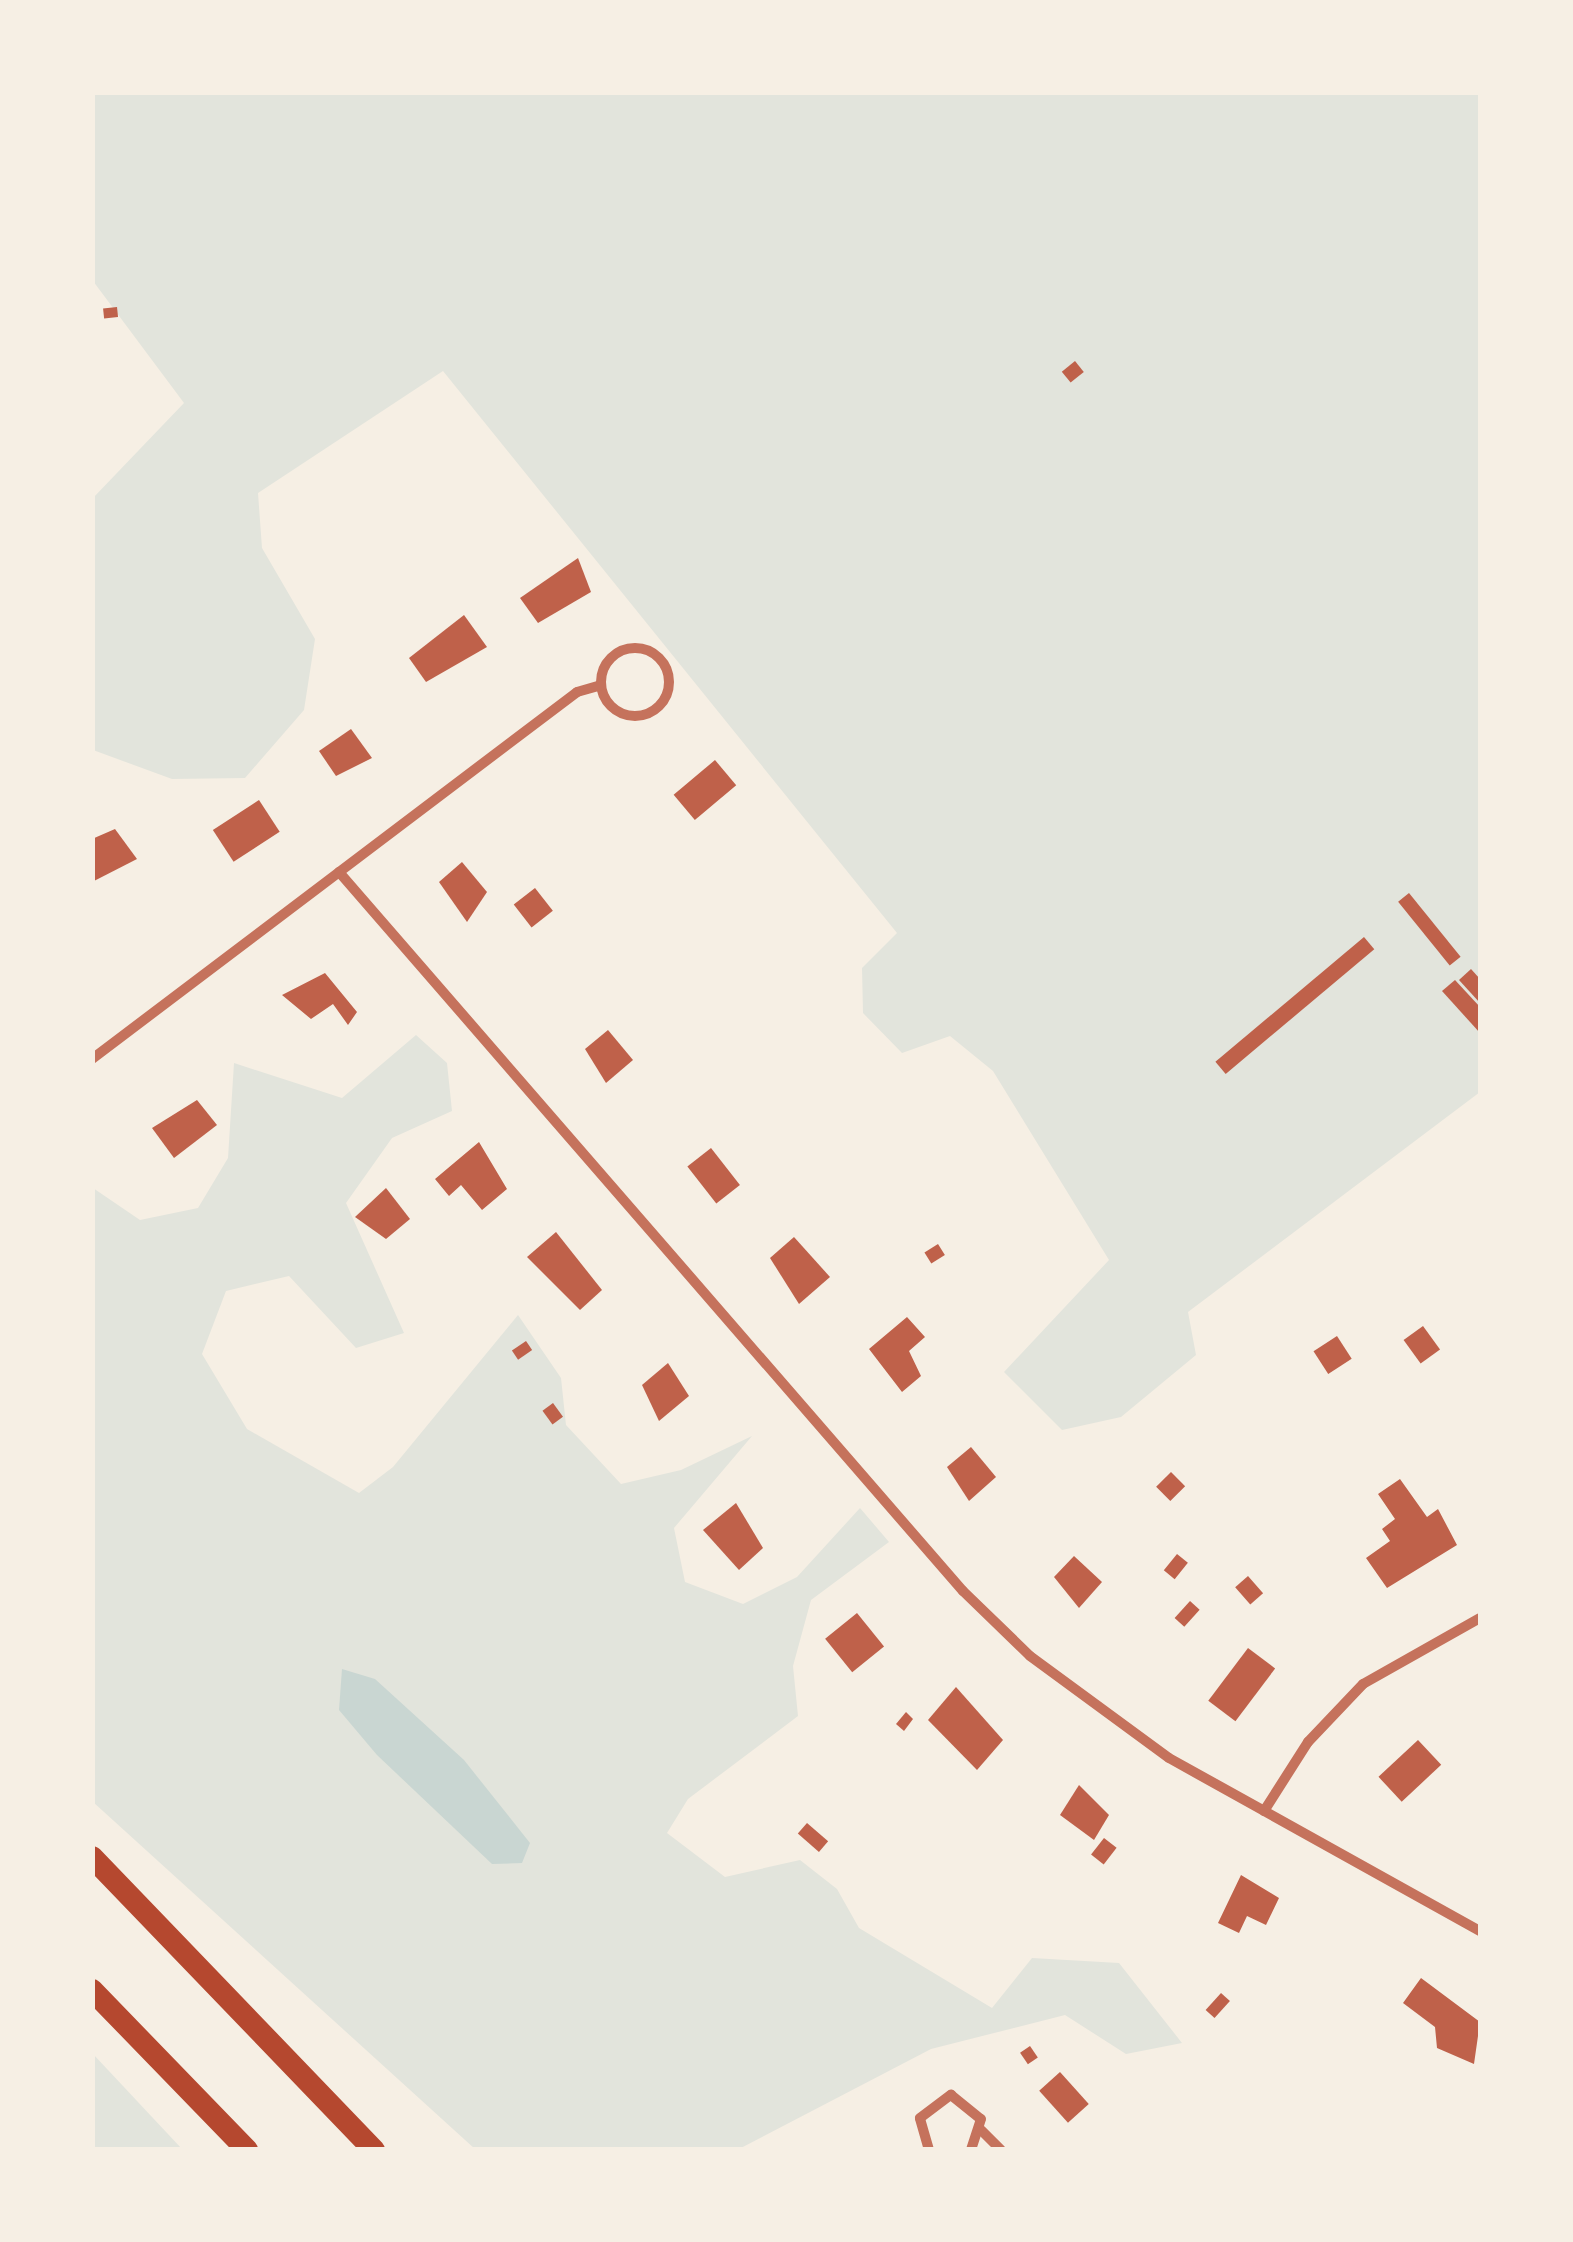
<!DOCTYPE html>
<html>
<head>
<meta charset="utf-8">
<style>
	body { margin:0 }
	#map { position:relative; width:1573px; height:2242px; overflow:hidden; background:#f6efe4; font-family:"Public Sans",sans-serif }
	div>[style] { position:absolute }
	.green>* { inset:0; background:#e2e4dc }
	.water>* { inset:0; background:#c9d6d2 }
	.building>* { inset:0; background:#bf614a; transform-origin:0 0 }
	.minor>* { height:10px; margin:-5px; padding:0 5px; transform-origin:5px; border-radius:5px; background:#c5725c }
	.minor>.ring { margin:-5px; padding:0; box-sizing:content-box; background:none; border:10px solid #c5725c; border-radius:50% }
	.motorway>* { height:22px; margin:-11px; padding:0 11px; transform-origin:11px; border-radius:11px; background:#b5482f }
	span { translate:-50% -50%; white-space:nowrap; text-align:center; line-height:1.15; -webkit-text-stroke:9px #f6efe4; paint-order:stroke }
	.frame { position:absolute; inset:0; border:95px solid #f6efe4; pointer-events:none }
</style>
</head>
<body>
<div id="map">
	<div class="green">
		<div style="clip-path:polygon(93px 93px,1480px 93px,1480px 1092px,1188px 1312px,1196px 1355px,1121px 1417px,1062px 1430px,1004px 1372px,1109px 1260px,993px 1071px,950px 1036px,902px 1053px,863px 1013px,862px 968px,897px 933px,443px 371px,258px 493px,262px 548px,315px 639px,304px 710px,245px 778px,172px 779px,93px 750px,93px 498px,184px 403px,93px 281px)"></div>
		<div style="clip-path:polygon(416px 1035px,447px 1063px,452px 1111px,392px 1138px,346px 1203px,404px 1333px,356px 1348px,289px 1276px,226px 1291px,202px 1354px,247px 1429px,359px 1493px,393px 1467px,518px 1315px,561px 1378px,566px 1425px,621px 1484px,681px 1470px,752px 1436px,674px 1528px,685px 1582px,743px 1604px,797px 1577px,860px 1508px,889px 1542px,811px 1600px,793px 1666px,798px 1716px,688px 1799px,667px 1833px,725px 1877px,800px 1860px,837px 1889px,859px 1928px,992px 2008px,1032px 1958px,1119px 1963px,1182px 2043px,1126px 2054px,1065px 2015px,931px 2049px,739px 2149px,475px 2149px,93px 1802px,93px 1188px,140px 1220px,198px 1208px,228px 1158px,234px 1063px,342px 1098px)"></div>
		<div style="clip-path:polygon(92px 2054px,93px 2054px,182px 2149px,93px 2149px)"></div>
	</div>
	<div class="water">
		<div style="clip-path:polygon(342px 1669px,375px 1679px,464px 1760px,530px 1843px,522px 1863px,492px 1864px,377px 1755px,339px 1710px)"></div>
	</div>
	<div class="building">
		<div style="left:117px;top:307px;width:10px;height:14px;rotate:84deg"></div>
		<div style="left:1075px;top:361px;width:14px;height:17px;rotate:51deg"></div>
		<div style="clip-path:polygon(578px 558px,591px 592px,538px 623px,520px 598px)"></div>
		<div style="clip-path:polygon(464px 615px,487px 647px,426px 682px,409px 658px)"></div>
		<div style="clip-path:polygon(351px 729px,372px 758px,336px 776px,319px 751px)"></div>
		<div style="left:715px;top:760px;width:33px;height:54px;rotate:50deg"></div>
		<div style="left:259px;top:800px;width:38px;height:55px;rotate:57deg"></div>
		<div style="clip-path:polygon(115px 829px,137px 859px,94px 881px,92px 839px)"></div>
		<div style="clip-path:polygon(462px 862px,487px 892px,467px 922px,439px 882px)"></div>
		<div style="left:535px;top:888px;width:29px;height:27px;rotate:52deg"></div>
		<div style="left:1409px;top:893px;width:82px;height:14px;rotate:51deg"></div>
		<div style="left:1364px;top:937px;width:16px;height:194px;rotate:50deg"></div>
		<div style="clip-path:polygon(1471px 969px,1480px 979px,1480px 1003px,1459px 980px)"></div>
		<div style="clip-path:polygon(325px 973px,357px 1012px,348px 1025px,333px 1004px,311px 1019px,282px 995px)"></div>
		<div style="clip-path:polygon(1455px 980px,1480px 1007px,1480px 1033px,1442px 991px)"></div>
		<div style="clip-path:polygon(608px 1030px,633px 1060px,606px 1083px,585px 1049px)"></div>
		<div style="clip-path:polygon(197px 1100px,217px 1125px,174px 1158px,152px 1128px)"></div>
		<div style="clip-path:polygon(479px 1142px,507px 1189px,482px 1210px,461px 1185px,449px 1196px,435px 1179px)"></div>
		<div style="left:711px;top:1148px;width:47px;height:30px;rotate:52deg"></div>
		<div style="clip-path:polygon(386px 1188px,410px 1219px,386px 1239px,355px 1217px)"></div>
		<div style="clip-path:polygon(556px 1232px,602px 1290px,580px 1310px,527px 1257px)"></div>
		<div style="clip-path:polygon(794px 1237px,830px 1277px,799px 1304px,770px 1258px)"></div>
		<div style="left:938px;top:1244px;width:13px;height:16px;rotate:58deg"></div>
		<div style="clip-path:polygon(907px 1317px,925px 1337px,909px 1351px,921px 1376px,902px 1392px,869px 1349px)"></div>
		<div style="left:1423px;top:1326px;width:29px;height:24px;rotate:54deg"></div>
		<div style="left:1337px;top:1336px;width:27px;height:28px;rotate:57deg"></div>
		<div style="left:526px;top:1341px;width:11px;height:17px;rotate:56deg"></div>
		<div style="clip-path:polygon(668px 1363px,689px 1396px,659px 1421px,642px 1385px)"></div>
		<div style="left:553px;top:1403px;width:17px;height:13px;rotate:54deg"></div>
		<div style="clip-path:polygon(971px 1447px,996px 1477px,969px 1501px,947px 1467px)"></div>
		<div style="left:1171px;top:1472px;width:20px;height:21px;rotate:45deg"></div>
		<div style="clip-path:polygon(1400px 1479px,1427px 1517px,1438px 1509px,1457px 1545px,1387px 1588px,1366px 1558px,1390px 1541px,1382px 1529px,1395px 1519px,1378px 1494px)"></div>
		<div style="clip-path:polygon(736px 1503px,763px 1548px,739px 1570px,703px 1530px)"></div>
		<div style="left:1177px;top:1554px;width:14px;height:21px;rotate:39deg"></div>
		<div style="clip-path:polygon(1074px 1556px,1102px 1582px,1079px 1608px,1054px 1577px)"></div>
		<div style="left:1248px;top:1576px;width:23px;height:17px;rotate:49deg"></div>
		<div style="left:1190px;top:1601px;width:13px;height:23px;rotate:42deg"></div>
		<div style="left:857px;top:1613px;width:43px;height:41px;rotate:51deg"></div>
		<div style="left:1248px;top:1648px;width:34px;height:66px;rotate:37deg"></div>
		<div style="clip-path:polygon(956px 1687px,1003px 1740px,977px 1770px,928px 1720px)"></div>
		<div style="clip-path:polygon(906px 1712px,913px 1719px,904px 1731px,896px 1724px)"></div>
		<div style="left:1418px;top:1740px;width:34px;height:54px;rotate:47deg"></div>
		<div style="clip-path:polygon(1079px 1785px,1109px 1815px,1094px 1840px,1060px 1815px)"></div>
		<div style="left:807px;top:1823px;width:28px;height:14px;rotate:41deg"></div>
		<div style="left:1104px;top:1838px;width:16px;height:21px;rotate:38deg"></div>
		<div style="clip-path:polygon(1241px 1875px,1279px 1898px,1266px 1925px,1247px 1916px,1239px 1933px,1218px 1923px)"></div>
		<div style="clip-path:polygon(1421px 1978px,1480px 2022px,1474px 2064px,1437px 2048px,1435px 2027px,1403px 2003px)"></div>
		<div style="left:1221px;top:1993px;width:12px;height:23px;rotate:42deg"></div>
		<div style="left:1030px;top:2046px;width:14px;height:12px;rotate:56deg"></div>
		<div style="left:1060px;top:2072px;width:43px;height:28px;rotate:48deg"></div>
	</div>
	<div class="minor">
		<div class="ring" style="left:601px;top:648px;width:58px;height:58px"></div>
		<div style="left:339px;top:872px;width:952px;rotate:49.05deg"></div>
		<div style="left:963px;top:1591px;width:93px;rotate:44.1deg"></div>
		<div style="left:1030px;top:1656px;width:172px;rotate:36.3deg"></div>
		<div style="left:1169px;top:1758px;width:356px;rotate:29.1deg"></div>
		<div style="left:92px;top:1059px;width:608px;rotate:-37.11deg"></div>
		<div style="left:577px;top:692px;width:25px;rotate:-16deg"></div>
		<div style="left:1264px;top:1811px;width:82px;rotate:-57.5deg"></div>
		<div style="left:1308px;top:1742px;width:80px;rotate:-46.5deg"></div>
		<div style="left:1363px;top:1684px;width:134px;rotate:-29.4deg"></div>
		<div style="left:981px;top:2130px;width:28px;rotate:45deg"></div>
		<div style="left:929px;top:2150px;width:33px;rotate:-106deg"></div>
		<div style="left:920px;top:2118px;width:39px;rotate:-37deg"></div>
		<div style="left:951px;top:2095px;width:38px;rotate:39deg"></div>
		<div style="left:981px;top:2119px;width:33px;rotate:108deg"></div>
	</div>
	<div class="motorway">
		<div style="left:92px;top:1857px;width:407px;rotate:46.1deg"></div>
		<div style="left:92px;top:1990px;width:223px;rotate:45.9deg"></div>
	</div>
	<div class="frame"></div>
</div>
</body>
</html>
